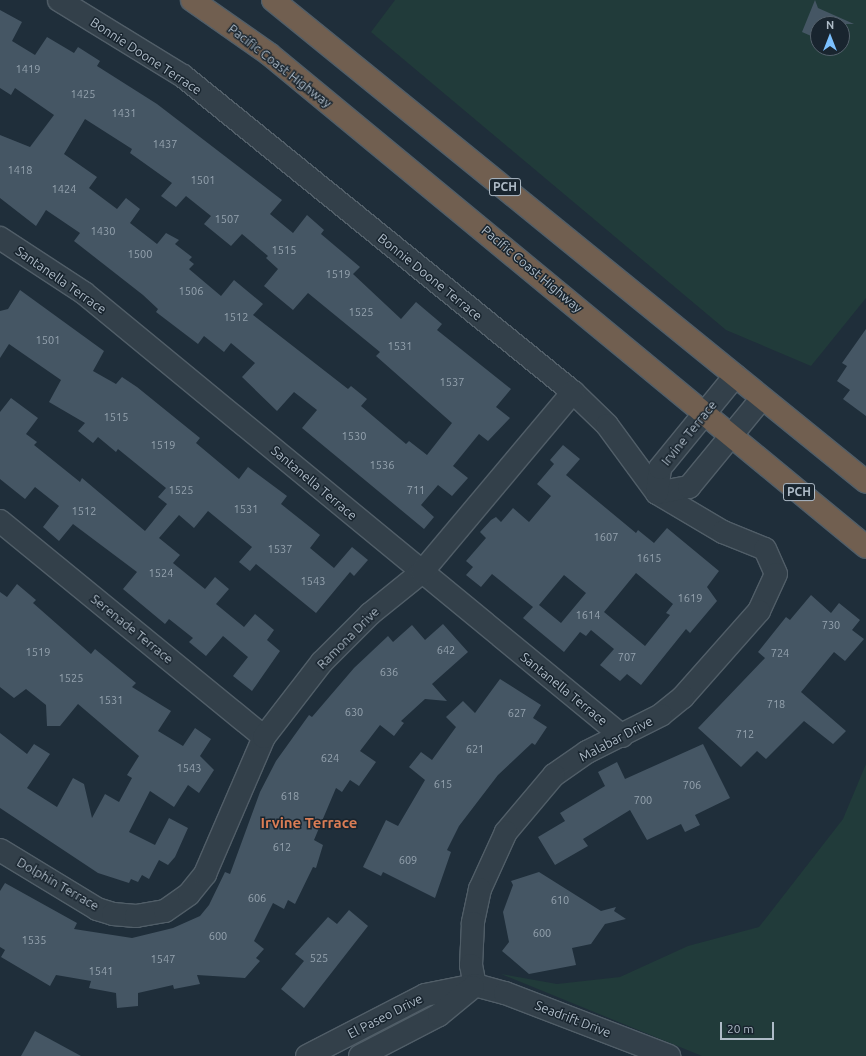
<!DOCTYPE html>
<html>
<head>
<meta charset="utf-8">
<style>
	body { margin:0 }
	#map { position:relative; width:866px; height:1056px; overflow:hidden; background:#1f2e3a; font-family:Ubuntu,sans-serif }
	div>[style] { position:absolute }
	.green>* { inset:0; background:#213b3a }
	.building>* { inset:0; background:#455664 }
	.roads { filter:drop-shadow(1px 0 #515e68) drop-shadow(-1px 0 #515e68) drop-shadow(0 1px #515e68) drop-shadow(0 -1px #515e68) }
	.minor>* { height:22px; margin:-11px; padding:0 11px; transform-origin:11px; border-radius:11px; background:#33404a }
	.highway>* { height:22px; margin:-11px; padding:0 11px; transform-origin:11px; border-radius:11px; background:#715f50 }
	span { translate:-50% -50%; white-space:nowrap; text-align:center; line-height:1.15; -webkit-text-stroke:3px #19252f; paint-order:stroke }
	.number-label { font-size:11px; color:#94a2ae }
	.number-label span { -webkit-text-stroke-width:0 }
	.shield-label span { padding:1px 3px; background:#19252f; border:1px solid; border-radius:3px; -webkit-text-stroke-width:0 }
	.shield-label { font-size:12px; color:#aebbc7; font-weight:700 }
	.street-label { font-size:13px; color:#aebbc7 }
	.quarter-label { font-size:15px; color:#da7d55; font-weight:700 }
	.north { position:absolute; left:810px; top:16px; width:40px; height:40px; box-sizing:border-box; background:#19252f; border:1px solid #55616c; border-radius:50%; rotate:0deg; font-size:11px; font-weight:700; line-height:16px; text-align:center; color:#aebbc7 }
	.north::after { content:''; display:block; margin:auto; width:14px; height:18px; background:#7bc0fe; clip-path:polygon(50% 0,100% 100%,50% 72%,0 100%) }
	.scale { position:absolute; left:720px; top:1022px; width:54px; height:18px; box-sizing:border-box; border:2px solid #aebbc7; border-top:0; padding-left:5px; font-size:12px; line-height:14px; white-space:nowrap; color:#aebbc7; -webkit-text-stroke:3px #19252f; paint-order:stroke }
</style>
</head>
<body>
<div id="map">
	<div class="green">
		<div style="clip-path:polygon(evenodd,395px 0,866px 0,866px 298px,811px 366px,726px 330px,371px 32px,395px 0,818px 24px,842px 24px,842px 48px,818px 48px,818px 24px)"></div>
		<div style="clip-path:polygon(866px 764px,866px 1056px,702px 1056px,501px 974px,557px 984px,620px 977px,688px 946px,759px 927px,843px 819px)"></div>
	</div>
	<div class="building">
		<div style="clip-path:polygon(815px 0,818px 8px,854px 24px,818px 24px,818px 39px,802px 32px)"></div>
		<div style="clip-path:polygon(evenodd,0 10px,22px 22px,12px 41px,35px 55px,47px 37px,74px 53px,78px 47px,100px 61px,97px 66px,157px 104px,282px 200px,270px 214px,293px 233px,307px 215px,324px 230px,321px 234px,360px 267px,353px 274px,401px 319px,416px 302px,442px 324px,437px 330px,511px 389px,496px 407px,510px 418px,488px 441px,479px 434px,453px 466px,468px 478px,452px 496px,438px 485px,421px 505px,434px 517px,424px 529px,302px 428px,317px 410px,294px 392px,277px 411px,242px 377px,255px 363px,231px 343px,224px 352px,204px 336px,198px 344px,156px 312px,158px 309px,143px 295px,74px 241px,80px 233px,46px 210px,36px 226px,0 198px,0 135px,30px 147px,54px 115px,15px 88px,11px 95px,0 88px,0 10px,85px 119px,132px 149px,130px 153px,172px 183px,161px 196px,176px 207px,186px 196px,211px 216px,204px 224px,231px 246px,242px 234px,268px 256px,266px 258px,278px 269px,264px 286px,293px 310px,308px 293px,380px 352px,376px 356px,452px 423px,427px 455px,409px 441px,406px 444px,361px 406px,367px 399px,351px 386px,348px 389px,253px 315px,263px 304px,234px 280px,221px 296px,189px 269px,194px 264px,189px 260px,192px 257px,175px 244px,179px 240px,166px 233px,157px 244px,130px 223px,140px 209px,126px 198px,117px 209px,89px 188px,97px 177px,64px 154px,85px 119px)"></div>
		<div style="clip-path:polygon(20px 290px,104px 351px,93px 371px,116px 384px,122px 377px,137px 387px,200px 438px,196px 443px,239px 479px,248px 467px,287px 496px,281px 504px,320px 535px,310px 548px,334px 568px,352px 547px,368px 560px,354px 576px,350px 572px,316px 613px,256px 564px,250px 571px,239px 562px,252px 547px,208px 511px,194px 528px,179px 515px,159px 538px,180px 555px,173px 563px,205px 589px,215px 577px,229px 589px,216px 604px,244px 627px,255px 614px,274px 630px,267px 640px,280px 651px,252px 691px,233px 676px,248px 657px,223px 636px,206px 656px,189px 642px,193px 638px,169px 619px,165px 624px,123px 589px,137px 572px,73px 524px,59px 541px,43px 527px,59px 506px,35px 487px,25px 499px,0 479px,0 412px,11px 398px,38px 418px,26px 434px,37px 442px,34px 445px,80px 482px,82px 478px,145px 531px,167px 504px,158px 497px,166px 488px,118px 449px,116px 452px,98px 437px,93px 443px,78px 431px,85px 423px,49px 402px,61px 380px,9px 344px,0 358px,0 311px,8px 309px)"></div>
		<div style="clip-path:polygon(866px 329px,866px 416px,843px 399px,850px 390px,837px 381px,847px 366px,842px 363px)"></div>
		<div style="clip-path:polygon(evenodd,563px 445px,580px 459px,566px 475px,636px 533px,638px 530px,654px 543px,667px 528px,719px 571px,707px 587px,717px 601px,690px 633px,686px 629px,641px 685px,627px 674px,620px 681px,600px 665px,614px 649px,591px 630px,586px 636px,580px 632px,564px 652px,523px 618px,533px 607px,492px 574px,481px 587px,466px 575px,473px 567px,466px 561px,486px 538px,480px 532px,491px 520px,496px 517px,501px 522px,513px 508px,529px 522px,551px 496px,537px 484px,554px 464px,550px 460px,563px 445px,636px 573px,673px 604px,666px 613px,670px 615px,645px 646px,604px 612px,636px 573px,563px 445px,564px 575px,586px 593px,561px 623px,539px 605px,564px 575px)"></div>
		<div style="clip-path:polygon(17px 584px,36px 600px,33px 603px,91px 654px,95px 649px,136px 683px,132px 687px,171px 711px,158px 731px,183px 746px,195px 728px,211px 739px,200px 756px,214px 770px,199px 793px,188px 785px,174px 807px,150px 791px,129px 832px,155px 845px,169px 818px,188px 828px,175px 857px,168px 865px,159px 860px,149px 879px,142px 875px,138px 882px,131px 879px,129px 883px,98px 873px,0 808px,0 733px,27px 754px,34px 744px,50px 754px,27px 788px,57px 807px,73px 778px,84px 784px,92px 818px,105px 794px,119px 802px,132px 778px,127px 775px,139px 756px,78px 704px,60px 726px,47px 726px,46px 705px,26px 689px,14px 698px,0 687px,0 592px,7px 597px)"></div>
		<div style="clip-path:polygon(811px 595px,831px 613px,839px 603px,860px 620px,852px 630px,864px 639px,845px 661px,834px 652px,801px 692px,846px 731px,833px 744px,804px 721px,766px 759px,757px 751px,741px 767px,698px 728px,765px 658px,758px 652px,786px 617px,790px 620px)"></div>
		<div style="clip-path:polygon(443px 624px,468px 652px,432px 684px,447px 701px,425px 699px,401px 721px,404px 723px,394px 736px,380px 725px,360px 751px,376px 762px,359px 786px,350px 780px,342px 792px,336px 788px,314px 840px,323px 845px,316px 868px,313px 867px,295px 904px,288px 900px,284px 909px,273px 903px,254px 941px,264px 949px,256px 958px,260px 961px,245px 978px,197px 975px,200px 984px,174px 989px,173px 985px,138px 993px,138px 1006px,117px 1008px,116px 993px,89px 988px,91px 981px,56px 975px,50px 986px,1px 957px,5px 950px,0 947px,0 891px,5px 883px,77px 923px,74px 929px,132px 938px,173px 928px,200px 916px,209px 905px,225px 872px,230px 874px,260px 792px,276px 761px,309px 715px,312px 717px,354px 668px,388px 636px,393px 642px,412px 625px,425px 640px)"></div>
		<div style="clip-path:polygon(500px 679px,541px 705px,533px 718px,547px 727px,535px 745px,532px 743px,498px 775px,459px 826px,447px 850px,451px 852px,435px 898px,383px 872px,381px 876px,363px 867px,386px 820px,398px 826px,425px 780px,409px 767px,421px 752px,432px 760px,456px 727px,446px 717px,463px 701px,475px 713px)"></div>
		<div style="clip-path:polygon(703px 744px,730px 798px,695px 815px,700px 825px,685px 832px,681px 824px,647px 840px,630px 810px,583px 839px,588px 846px,555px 865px,538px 837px,565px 821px,560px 813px,605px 786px,598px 772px,617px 762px,625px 779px)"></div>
		<div style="clip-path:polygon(539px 872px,601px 911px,616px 907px,614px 911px,626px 919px,605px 924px,591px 944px,572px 948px,576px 965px,529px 974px,502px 951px,509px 942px,503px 912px,513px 885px,511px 881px)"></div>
		<div style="clip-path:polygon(349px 910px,368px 926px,304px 1008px,281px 989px,304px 961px,295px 954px,328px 917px,337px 924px)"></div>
		<div style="clip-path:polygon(35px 1031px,81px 1056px,21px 1056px)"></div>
	</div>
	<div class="roads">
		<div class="minor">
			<div style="left:59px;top:0;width:145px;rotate:31.5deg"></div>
			<div style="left:183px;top:76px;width:502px;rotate:39.02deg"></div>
			<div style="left:573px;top:392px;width:47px;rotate:44.1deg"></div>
			<div style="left:607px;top:425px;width:84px;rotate:53.7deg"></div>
			<div style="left:657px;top:493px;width:77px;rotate:30.6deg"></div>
			<div style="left:723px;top:532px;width:45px;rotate:22deg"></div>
			<div style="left:765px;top:549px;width:27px;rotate:66deg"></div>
			<div style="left:776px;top:574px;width:41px;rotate:114.7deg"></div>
			<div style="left:759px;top:611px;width:115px;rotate:131.5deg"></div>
			<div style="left:683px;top:697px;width:28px;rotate:141deg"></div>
			<div style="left:661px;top:715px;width:83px;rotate:153.4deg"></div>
			<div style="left:587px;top:752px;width:40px;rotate:145.1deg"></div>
			<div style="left:554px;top:775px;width:75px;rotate:130.1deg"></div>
			<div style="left:506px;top:832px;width:63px;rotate:114.5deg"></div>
			<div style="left:480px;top:889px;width:35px;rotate:102deg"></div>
			<div style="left:473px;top:923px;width:42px;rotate:92.7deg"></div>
			<div style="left:471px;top:965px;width:20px;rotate:79deg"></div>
			<div style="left:0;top:238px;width:100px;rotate:33.2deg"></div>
			<div style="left:84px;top:293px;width:697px;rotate:39.47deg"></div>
			<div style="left:657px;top:493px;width:33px;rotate:-11deg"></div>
			<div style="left:689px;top:487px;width:115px;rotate:-50.6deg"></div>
			<div style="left:657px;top:493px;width:25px;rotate:-83deg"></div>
			<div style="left:660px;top:468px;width:119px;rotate:-50.8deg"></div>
			<div style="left:0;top:521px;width:341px;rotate:39.3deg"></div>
			<div style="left:0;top:850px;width:114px;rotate:31.3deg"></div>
			<div style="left:97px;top:909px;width:17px;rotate:17deg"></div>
			<div style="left:113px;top:914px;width:23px;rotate:5deg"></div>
			<div style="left:136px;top:916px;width:29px;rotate:-10deg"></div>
			<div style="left:165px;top:911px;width:29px;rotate:-35deg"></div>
			<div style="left:189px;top:894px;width:26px;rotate:-51deg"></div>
			<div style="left:205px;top:874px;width:149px;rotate:-66.7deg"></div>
			<div style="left:264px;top:737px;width:95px;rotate:-52.3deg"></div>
			<div style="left:322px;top:662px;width:68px;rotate:-45deg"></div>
			<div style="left:370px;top:614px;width:67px;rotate:-38.9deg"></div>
			<div style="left:422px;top:572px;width:235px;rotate:-50deg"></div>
			<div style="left:307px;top:1056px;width:133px;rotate:-27.3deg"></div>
			<div style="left:425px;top:995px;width:51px;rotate:-11.3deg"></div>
			<div style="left:475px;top:985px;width:31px;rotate:15deg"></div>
			<div style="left:505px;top:993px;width:176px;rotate:21deg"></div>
			<div style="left:360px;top:1056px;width:89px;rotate:-27.4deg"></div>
			<div style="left:439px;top:1015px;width:44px;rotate:-39.5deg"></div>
		</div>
		<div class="highway">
			<div style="left:192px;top:0;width:94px;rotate:35deg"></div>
			<div style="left:269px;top:54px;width:774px;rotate:39.55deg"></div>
			<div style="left:273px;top:0;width:764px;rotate:39.1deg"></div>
		</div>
	</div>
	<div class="number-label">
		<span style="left:28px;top:69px">1419</span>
		<span style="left:83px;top:94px">1425</span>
		<span style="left:124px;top:113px">1431</span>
		<span style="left:165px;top:144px">1437</span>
		<span style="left:20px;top:170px">1418</span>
		<span style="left:203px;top:180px">1501</span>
		<span style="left:64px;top:189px">1424</span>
		<span style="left:227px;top:219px">1507</span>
		<span style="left:103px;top:231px">1430</span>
		<span style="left:284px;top:250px">1515</span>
		<span style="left:140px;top:254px">1500</span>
		<span style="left:338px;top:274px">1519</span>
		<span style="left:191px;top:291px">1506</span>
		<span style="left:361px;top:312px">1525</span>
		<span style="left:236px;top:317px">1512</span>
		<span style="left:48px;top:340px">1501</span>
		<span style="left:400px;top:346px">1531</span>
		<span style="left:452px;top:382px">1537</span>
		<span style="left:116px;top:417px">1515</span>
		<span style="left:354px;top:436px">1530</span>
		<span style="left:163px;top:445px">1519</span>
		<span style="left:382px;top:465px">1536</span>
		<span style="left:181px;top:490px">1525</span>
		<span style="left:416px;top:490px">711</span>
		<span style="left:246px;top:509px">1531</span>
		<span style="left:84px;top:511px">1512</span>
		<span style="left:606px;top:537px">1607</span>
		<span style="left:280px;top:549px">1537</span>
		<span style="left:649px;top:558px">1615</span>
		<span style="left:161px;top:573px">1524</span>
		<span style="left:313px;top:581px">1543</span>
		<span style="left:690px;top:598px">1619</span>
		<span style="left:588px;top:615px">1614</span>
		<span style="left:831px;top:625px">730</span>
		<span style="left:446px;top:650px">642</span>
		<span style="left:38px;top:652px">1519</span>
		<span style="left:780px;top:653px">724</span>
		<span style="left:627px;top:657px">707</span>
		<span style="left:389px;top:672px">636</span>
		<span style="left:71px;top:678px">1525</span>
		<span style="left:111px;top:700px">1531</span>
		<span style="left:776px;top:704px">718</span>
		<span style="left:354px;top:712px">630</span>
		<span style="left:517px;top:713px">627</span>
		<span style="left:745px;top:734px">712</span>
		<span style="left:475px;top:749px">621</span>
		<span style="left:330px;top:758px">624</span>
		<span style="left:189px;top:768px">1543</span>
		<span style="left:443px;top:784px">615</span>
		<span style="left:692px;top:785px">706</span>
		<span style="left:290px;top:796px">618</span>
		<span style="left:643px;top:800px">700</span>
		<span style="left:282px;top:847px">612</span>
		<span style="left:408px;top:860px">609</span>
		<span style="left:257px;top:898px">606</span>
		<span style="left:560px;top:900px">610</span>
		<span style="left:542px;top:933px">600</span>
		<span style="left:218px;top:936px">600</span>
		<span style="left:34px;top:940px">1535</span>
		<span style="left:319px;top:958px">525</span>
		<span style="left:163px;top:959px">1547</span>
		<span style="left:101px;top:971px">1541</span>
	</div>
	<div class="shield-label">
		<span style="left:505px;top:187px">PCH</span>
		<span style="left:799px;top:492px">PCH</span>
	</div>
	<div class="street-label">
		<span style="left:146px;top:56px;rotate:33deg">Bonnie Doone Terrace</span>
		<span style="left:280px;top:66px;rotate:38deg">Pacific Coast Highway</span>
		<span style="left:532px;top:269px;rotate:40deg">Pacific Coast Highway</span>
		<span style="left:430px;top:277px;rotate:39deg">Bonnie Doone Terrace</span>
		<span style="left:61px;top:280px;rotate:35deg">Santanella Terrace</span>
		<span style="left:689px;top:433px;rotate:-51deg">Irvine Terrace</span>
		<span style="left:314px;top:483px;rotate:40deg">Santanella Terrace</span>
		<span style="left:132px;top:629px;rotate:39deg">Serenade Terrace</span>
		<span style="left:348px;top:638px;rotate:-45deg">Ramona Drive</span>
		<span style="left:564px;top:689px;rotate:39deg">Santanella Terrace</span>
		<span style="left:616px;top:739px;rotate:-28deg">Malabar Drive</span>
		<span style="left:58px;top:884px;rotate:30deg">Dolphin Terrace</span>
		<span style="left:385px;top:1016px;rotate:-27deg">El Paseo Drive</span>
		<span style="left:573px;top:1019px;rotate:21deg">Seadrift Drive</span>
	</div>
	<div class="quarter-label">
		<span style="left:309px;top:823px">Irvine Terrace</span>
	</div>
	<div class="north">N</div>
	<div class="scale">20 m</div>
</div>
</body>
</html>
